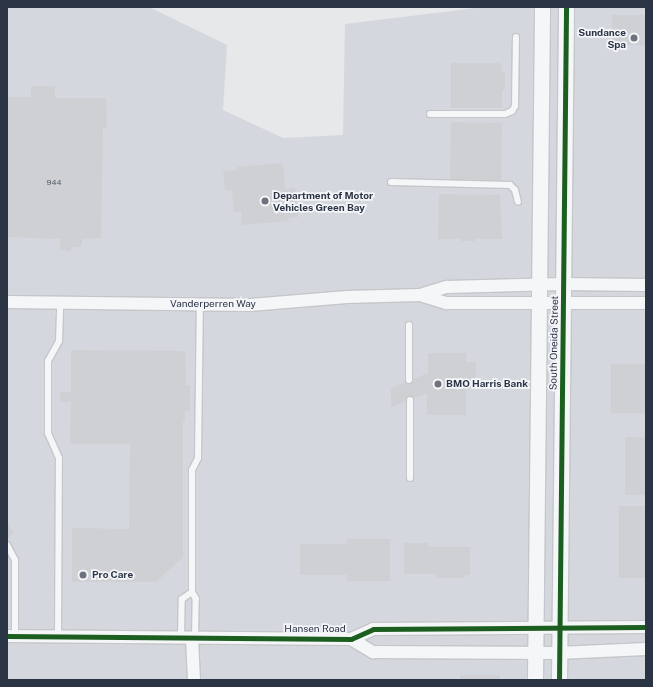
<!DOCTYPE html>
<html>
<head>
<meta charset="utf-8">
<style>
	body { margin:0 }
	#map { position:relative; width:653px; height:687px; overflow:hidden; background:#e6e8ea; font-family:"Public Sans",sans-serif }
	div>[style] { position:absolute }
	.built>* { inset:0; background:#d4d7dd }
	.building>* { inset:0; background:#ced0d3; transform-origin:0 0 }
	.roads { filter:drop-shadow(1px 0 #c4c6c8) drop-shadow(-1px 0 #c4c6c8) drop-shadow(0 1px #c4c6c8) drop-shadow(0 -1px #c4c6c8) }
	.service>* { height:6px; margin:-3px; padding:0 3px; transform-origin:3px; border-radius:3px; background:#f5f6f7 }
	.minor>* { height:12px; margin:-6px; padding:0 6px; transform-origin:6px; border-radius:6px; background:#f5f6f7 }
	.tertiary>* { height:15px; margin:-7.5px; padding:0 7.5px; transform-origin:7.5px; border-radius:7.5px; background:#f5f6f7 }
	.cycleway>* { height:5px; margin:-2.5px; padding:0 2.5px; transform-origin:2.5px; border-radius:2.5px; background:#1b5e20 }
	.dots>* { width:11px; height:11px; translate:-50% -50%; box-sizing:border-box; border:2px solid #f4f6f9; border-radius:50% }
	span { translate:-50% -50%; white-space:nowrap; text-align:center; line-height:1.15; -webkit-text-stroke:3.5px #f4f6f9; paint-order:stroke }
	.number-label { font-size:8px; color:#545c69 }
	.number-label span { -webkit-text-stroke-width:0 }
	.poi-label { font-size:10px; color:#2b3445; font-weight:700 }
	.right { translate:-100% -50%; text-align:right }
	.left { translate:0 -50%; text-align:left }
	.street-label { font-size:10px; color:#2b3445 }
	.frame { position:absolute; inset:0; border:8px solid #2b3445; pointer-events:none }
</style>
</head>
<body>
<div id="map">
	<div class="built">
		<div style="clip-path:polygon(7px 7px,149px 7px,227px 45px,223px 110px,283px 138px,343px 135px,345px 24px,484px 7px,646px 7px,646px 680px,7px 680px)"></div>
	</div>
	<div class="building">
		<div style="left:612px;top:15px;width:34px;height:30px"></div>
		<div style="clip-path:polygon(451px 63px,498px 63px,501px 64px,502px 72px,505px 72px,505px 90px,502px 90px,502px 108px,451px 108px)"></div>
		<div style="clip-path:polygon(31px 86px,55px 86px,55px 98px,106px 98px,107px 128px,103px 128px,101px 238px,82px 239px,82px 244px,80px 247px,71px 247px,71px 251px,60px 250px,60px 239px,7px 237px,7px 97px,31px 97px)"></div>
		<div style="left:451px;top:122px;width:51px;height:57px;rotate:1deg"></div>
		<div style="clip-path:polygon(283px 163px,285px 189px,295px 188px,298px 217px,288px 218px,289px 221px,242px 225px,241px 211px,234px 212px,232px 190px,225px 191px,223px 171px,237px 170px,237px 167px)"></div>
		<div style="clip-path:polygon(439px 194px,500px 195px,502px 239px,476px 239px,475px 241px,461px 241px,461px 239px,438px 239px)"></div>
		<div style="clip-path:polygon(71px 350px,185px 351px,186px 385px,190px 385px,190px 411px,185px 411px,185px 421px,183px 421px,183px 557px,156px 582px,72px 582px,72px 528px,129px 529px,130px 444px,70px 444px,71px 402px,60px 402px,60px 392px,71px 392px)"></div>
		<div style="clip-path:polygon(428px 353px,467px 353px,466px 362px,476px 362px,476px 389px,466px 389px,466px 415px,427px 415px,427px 393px,391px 407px,391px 388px,428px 373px)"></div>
		<div style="left:611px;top:364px;width:35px;height:49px"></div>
		<div style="left:625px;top:437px;width:21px;height:58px"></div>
		<div style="left:619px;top:506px;width:27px;height:72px"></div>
		<div style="clip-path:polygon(7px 521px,14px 534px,7px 538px)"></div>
		<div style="clip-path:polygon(347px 539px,390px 539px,390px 581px,347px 581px,347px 575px,300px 575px,300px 544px,347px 544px)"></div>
		<div style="clip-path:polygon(404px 543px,428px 543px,429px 547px,470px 547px,470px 575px,465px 575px,465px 578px,436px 578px,436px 574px,404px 574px)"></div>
		<div style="left:460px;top:675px;width:40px;height:5px"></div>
	</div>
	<div class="roads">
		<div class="service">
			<div style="left:430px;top:114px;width:75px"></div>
			<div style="left:505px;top:114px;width:8px;rotate:-23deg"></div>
			<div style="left:512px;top:111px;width:6px;rotate:-59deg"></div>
			<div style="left:515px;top:106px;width:69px;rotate:-89.2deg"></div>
			<div style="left:391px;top:182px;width:119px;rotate:1.4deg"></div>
			<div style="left:510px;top:185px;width:7px;rotate:45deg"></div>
			<div style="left:515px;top:190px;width:12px;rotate:76deg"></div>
			<div style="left:409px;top:325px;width:55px;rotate:90deg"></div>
			<div style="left:410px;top:400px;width:78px;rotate:90deg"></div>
			<div style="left:7px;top:545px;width:17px;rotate:62deg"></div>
			<div style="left:15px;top:560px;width:77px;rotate:90deg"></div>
			<div style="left:58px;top:637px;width:179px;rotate:-89.7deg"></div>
			<div style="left:59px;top:458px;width:27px;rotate:-114deg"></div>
			<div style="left:48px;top:433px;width:72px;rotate:-90deg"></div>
			<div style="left:48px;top:361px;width:23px;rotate:-61deg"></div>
			<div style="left:59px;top:341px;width:38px;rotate:-88deg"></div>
			<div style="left:181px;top:638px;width:39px;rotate:-89deg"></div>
			<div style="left:182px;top:599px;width:12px;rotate:-35deg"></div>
			<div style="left:195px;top:638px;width:39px;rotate:-89deg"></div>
			<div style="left:196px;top:599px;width:8px;rotate:-120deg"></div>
			<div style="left:192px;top:592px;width:122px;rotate:-90deg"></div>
			<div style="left:192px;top:470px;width:13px;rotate:-63deg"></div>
			<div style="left:198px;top:458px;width:153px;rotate:-89.3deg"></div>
		</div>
		<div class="minor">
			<div style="left:420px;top:295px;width:28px;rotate:17deg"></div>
			<div style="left:447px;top:303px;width:199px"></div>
			<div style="left:7px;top:302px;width:243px;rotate:0.7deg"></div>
			<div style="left:250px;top:305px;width:97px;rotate:-4.7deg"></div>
			<div style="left:347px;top:297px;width:73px;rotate:-1.6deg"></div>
			<div style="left:420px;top:295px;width:28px;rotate:-17deg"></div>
			<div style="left:447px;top:287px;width:116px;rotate:-1.5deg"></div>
			<div style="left:563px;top:284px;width:83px;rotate:0.7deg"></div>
			<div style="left:7px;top:636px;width:344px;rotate:0.5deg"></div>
			<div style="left:351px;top:639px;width:24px;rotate:-24deg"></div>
			<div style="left:373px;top:629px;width:273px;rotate:-0.4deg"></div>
			<div style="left:192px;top:638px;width:42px;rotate:87.3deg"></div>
			<div style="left:351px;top:639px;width:26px;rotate:31deg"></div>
			<div style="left:373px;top:652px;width:185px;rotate:0.3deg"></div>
			<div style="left:558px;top:653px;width:88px;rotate:-2.6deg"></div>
		</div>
		<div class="tertiary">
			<div style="left:535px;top:680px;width:673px;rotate:-89.4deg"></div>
			<div style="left:559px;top:680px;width:673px;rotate:-89.4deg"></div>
		</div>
	</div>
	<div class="cycleway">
		<div style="left:7px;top:636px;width:344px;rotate:0.5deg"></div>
		<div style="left:351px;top:639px;width:24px;rotate:-24deg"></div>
		<div style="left:373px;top:629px;width:273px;rotate:-0.4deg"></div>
		<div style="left:559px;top:680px;width:673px;rotate:-89.4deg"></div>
	</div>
	<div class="dots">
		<div style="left:634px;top:38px;background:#6c737f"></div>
		<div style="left:265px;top:201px;background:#6c737f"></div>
		<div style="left:438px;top:384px;background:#6c737f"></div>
		<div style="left:83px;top:575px;background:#6c737f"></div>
	</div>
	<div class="number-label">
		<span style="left:54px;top:183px">944</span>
	</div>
	<div class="poi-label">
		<span class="right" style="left:626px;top:38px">Sundance<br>Spa</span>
		<span class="left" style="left:273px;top:201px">Department of Motor<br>Vehicles Green Bay</span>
		<span class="left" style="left:446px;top:384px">BMO Harris Bank</span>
		<span class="left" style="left:92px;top:575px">Pro Care</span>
	</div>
	<div class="street-label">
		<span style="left:213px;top:304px">Vanderperren Way</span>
		<span style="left:554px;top:343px;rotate:-89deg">South Oneida Street</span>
		<span style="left:315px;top:629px">Hansen Road</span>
	</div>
	<div class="frame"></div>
</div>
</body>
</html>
